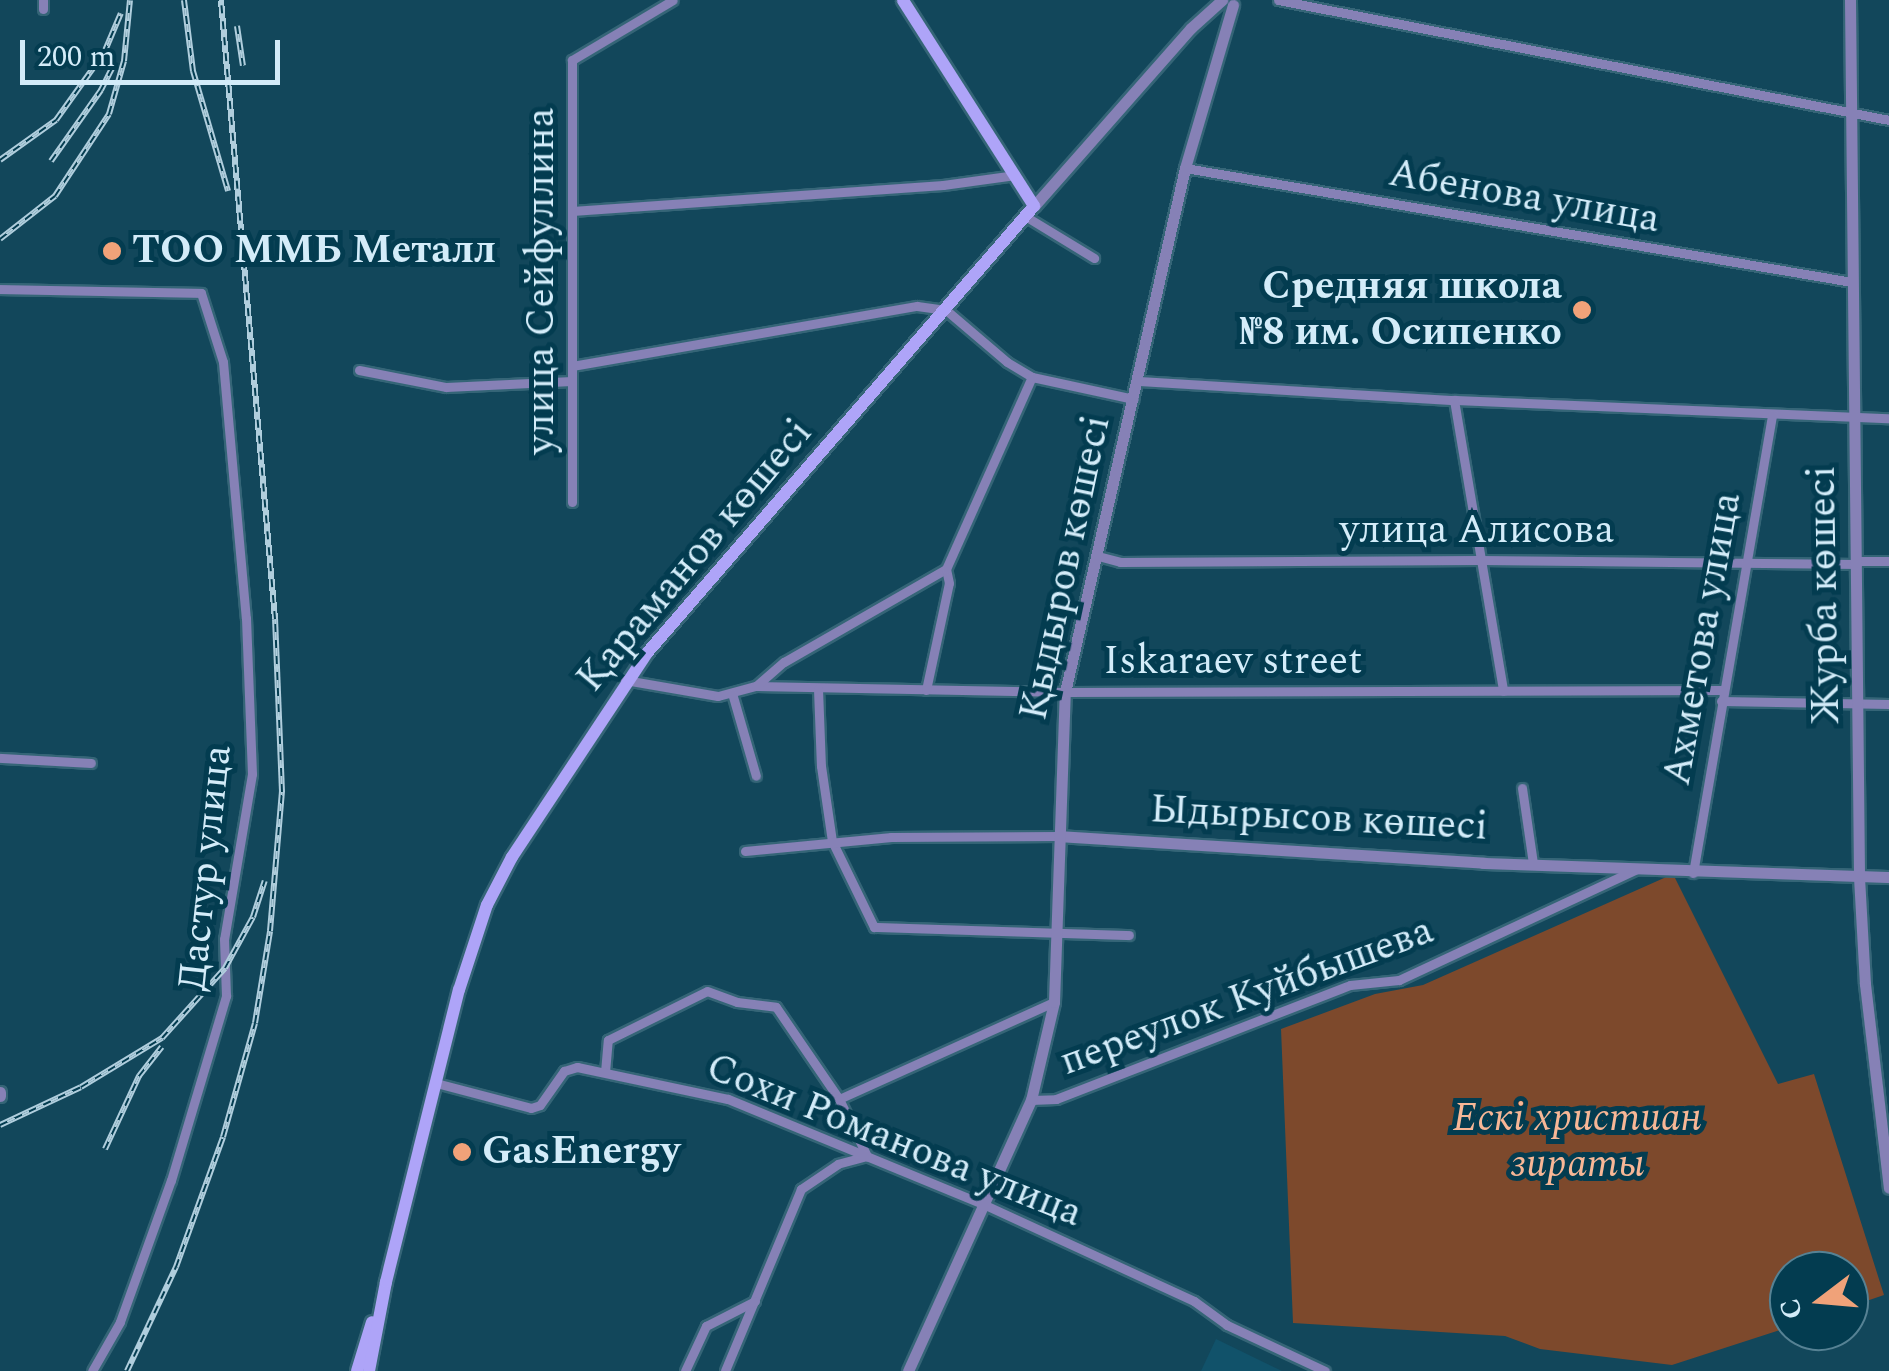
<!DOCTYPE html>
<html>
<head>
<meta charset="utf-8">
<style>
	body { margin:0 }
	#map { position:relative; width:1889px; height:1371px; overflow:hidden; background:#12475b; font-family:Spectral,serif }
	div>[style] { position:absolute }
	.built>* { inset:0; background:#11526a }
	.green>* { inset:0; background:#7d492c }
	.roads { filter:drop-shadow(2px 0 #356577) drop-shadow(-2px 0 #356577) drop-shadow(0 2px #356577) drop-shadow(0 -2px #356577) }
	.minor>* { height:9px; margin:-4.5px; padding:0 4.5px; transform-origin:4.5px; border-radius:4.5px; background:#8681b6 }
	.tertiary>* { height:11px; margin:-5.5px; padding:0 5.5px; transform-origin:5.5px; border-radius:5.5px; background:#8681b6 }
	.secondary>* { height:12px; margin:-6px; padding:0 6px; transform-origin:6px; border-radius:6px; background:#aea4f8 }
	.rail>* { height:6px; margin-top:-3px; transform-origin:0; background:repeating-linear-gradient(90deg,#033c50 0 8px,#b0cedd 0 16px); box-sizing:border-box; border-block:2px solid #b0cedd }
	.dots>* { width:28px; height:28px; translate:-50% -50%; box-sizing:border-box; border:5px solid #033c50; border-radius:50% }
	span { translate:-50% -50%; white-space:nowrap; text-align:center; line-height:1.15; -webkit-text-stroke:10px #033c50; paint-order:stroke }
	.street-label { font-size:40px; color:#d3ecf9 }
	.poi-label { font-size:40px; color:#d3ecf9; font-weight:700 }
	.left { translate:0 -50%; text-align:left }
	.right { translate:-100% -50%; text-align:right }
	.park-label { font-size:40px; color:#f7b796; font-style:italic }
	.north { position:absolute; left:1769px; top:1251px; width:100px; height:100px; box-sizing:border-box; background:#033c50; border:2px solid #568294; border-radius:50%; rotate:254deg; font-size:28px; font-weight:700; line-height:40px; text-align:center; color:#d3ecf9 }
	.north::after { content:''; display:block; margin:auto; width:35px; height:45px; background:#f0a279; clip-path:polygon(50% 0,100% 100%,50% 72%,0 100%) }
	.scale { position:absolute; left:20px; top:40px; width:260px; height:45px; box-sizing:border-box; border:5px solid #d3ecf9; border-top:0; padding-left:12px; font-size:30px; line-height:35px; white-space:nowrap; color:#d3ecf9; -webkit-text-stroke:8px #033c50; paint-order:stroke }
</style>
</head>
<body>
<div id="map">
	<div class="built">
		<div style="clip-path:polygon(1216px 1339px,1282px 1371px,1201px 1371px)"></div>
	</div>
	<div class="green">
		<div style="clip-path:polygon(1673px 874px,1778px 1084px,1814px 1074px,1884px 1295px,1849px 1307px,1849px 1271px,1789px 1271px,1789px 1327px,1672px 1365px,1540px 1349px,1505px 1336px,1293px 1323px,1281px 1029px,1375px 994px,1423px 985px)"></div>
	</div>
	<div class="roads">
		<div class="minor">
			<div style="left:1278px;top:0;width:623px;rotate:11.11deg"></div>
			<div style="left:43px;top:9px;width:9px;rotate:-90deg"></div>
			<div style="left:1185px;top:168px;width:677px;rotate:9.7deg"></div>
			<div style="left:572px;top:211px;width:372px;rotate:-4deg"></div>
			<div style="left:943px;top:185px;width:73px;rotate:-7.9deg"></div>
			<div style="left:1025px;top:216px;width:81px;rotate:31.3deg"></div>
			<div style="left:0;top:289px;width:201px;rotate:1.1deg"></div>
			<div style="left:201px;top:293px;width:72px;rotate:72.3deg"></div>
			<div style="left:223px;top:362px;width:257px;rotate:84.9deg"></div>
			<div style="left:246px;top:618px;width:156px;rotate:87.8deg"></div>
			<div style="left:252px;top:774px;width:167px;rotate:99.6deg"></div>
			<div style="left:224px;top:939px;width:57px;rotate:88deg"></div>
			<div style="left:226px;top:996px;width:192px;rotate:106.6deg"></div>
			<div style="left:171px;top:1180px;width:151px;rotate:109.8deg"></div>
			<div style="left:120px;top:1322px;width:56px;rotate:119.7deg"></div>
			<div style="left:572px;top:366px;width:350px;rotate:-9.9deg"></div>
			<div style="left:917px;top:306px;width:29px;rotate:8deg"></div>
			<div style="left:946px;top:310px;width:80px;rotate:40.4deg"></div>
			<div style="left:1007px;top:362px;width:29px;rotate:31deg"></div>
			<div style="left:1032px;top:377px;width:104px;rotate:12.2deg"></div>
			<div style="left:359px;top:370px;width:89px;rotate:11.1deg"></div>
			<div style="left:446px;top:387px;width:126px;rotate:-2.7deg"></div>
			<div style="left:1139px;top:381px;width:316px;rotate:3.5deg"></div>
			<div style="left:1454px;top:400px;width:435px;rotate:2.4deg"></div>
			<div style="left:1454px;top:400px;width:295px;rotate:80.4deg"></div>
			<div style="left:572px;top:502px;width:442px;rotate:-90deg"></div>
			<div style="left:572px;top:60px;width:117px;rotate:-30.7deg"></div>
			<div style="left:1098px;top:556px;width:23px;rotate:15deg"></div>
			<div style="left:1120px;top:562px;width:360px;rotate:-0.3deg"></div>
			<div style="left:1480px;top:560px;width:377px;rotate:0.6deg"></div>
			<div style="left:1857px;top:561px;width:32px"></div>
			<div style="left:625px;top:680px;width:94px;rotate:9.8deg"></div>
			<div style="left:718px;top:696px;width:39px;rotate:-15deg"></div>
			<div style="left:756px;top:686px;width:309px;rotate:1.1deg"></div>
			<div style="left:1065px;top:692px;width:659px;rotate:-0.17deg"></div>
			<div style="left:756px;top:686px;width:37px;rotate:-41deg"></div>
			<div style="left:784px;top:662px;width:187px;rotate:-29.9deg"></div>
			<div style="left:818px;top:689px;width:77px;rotate:87.8deg"></div>
			<div style="left:821px;top:766px;width:76px;rotate:81.7deg"></div>
			<div style="left:832px;top:841px;width:96px;rotate:64deg"></div>
			<div style="left:874px;top:927px;width:255px;rotate:1.8deg"></div>
			<div style="left:926px;top:690px;width:109px;rotate:-77.9deg"></div>
			<div style="left:949px;top:583px;width:14px;rotate:-102deg"></div>
			<div style="left:946px;top:569px;width:210px;rotate:-65.9deg"></div>
			<div style="left:732px;top:693px;width:86px;rotate:73.9deg"></div>
			<div style="left:1721px;top:701px;width:168px;rotate:1deg"></div>
			<div style="left:0;top:758px;width:91px;rotate:3.1deg"></div>
			<div style="left:1522px;top:788px;width:76px;rotate:81.7deg"></div>
			<div style="left:745px;top:851px;width:147px;rotate:-5.5deg"></div>
			<div style="left:891px;top:837px;width:168px;rotate:-0.3deg"></div>
			<div style="left:1693px;top:873px;width:465px;rotate:-80.2deg"></div>
			<div style="left:605px;top:1072px;width:32px;rotate:-85deg"></div>
			<div style="left:608px;top:1040px;width:110px;rotate:-26.3deg"></div>
			<div style="left:707px;top:991px;width:32px;rotate:20deg"></div>
			<div style="left:737px;top:1002px;width:39px;rotate:7deg"></div>
			<div style="left:776px;top:1007px;width:112px;rotate:55.6deg"></div>
			<div style="left:839px;top:1099px;width:64px;rotate:63.8deg"></div>
			<div style="left:867px;top:1156px;width:30px;rotate:165deg"></div>
			<div style="left:838px;top:1164px;width:45px;rotate:146deg"></div>
			<div style="left:801px;top:1189px;width:197px;rotate:112.7deg"></div>
			<div style="left:436px;top:1083px;width:98px;rotate:14.7deg"></div>
			<div style="left:531px;top:1108px;width:9px;rotate:-18deg"></div>
			<div style="left:540px;top:1105px;width:42px;rotate:-54.8deg"></div>
			<div style="left:564px;top:1071px;width:14px;rotate:-17deg"></div>
			<div style="left:577px;top:1067px;width:154px;rotate:12deg"></div>
			<div style="left:728px;top:1099px;width:276px;rotate:22.4deg"></div>
			<div style="left:983px;top:1204px;width:232px;rotate:24.7deg"></div>
			<div style="left:1194px;top:1301px;width:41px;rotate:36deg"></div>
			<div style="left:1227px;top:1325px;width:108px;rotate:25.1deg"></div>
			<div style="left:839px;top:1099px;width:236px;rotate:-24.3deg"></div>
			<div style="left:1031px;top:1100px;width:25px;rotate:-2deg"></div>
			<div style="left:1056px;top:1099px;width:315px;rotate:-21.2deg"></div>
			<div style="left:1350px;top:985px;width:49px;rotate:-5.8deg"></div>
			<div style="left:1399px;top:980px;width:263px;rotate:-25deg"></div>
			<div style="left:685px;top:1371px;width:50px;rotate:-65deg"></div>
			<div style="left:706px;top:1326px;width:55px;rotate:-27deg"></div>
		</div>
		<div class="tertiary">
			<div style="left:1850px;top:0;width:877px;rotate:89.41deg"></div>
			<div style="left:1859px;top:877px;width:107px;rotate:86.8deg"></div>
			<div style="left:1865px;top:984px;width:205px;rotate:83.3deg"></div>
			<div style="left:1034px;top:206px;width:237px;rotate:-48.6deg"></div>
			<div style="left:1191px;top:28px;width:42px;rotate:-42.1deg"></div>
			<div style="left:1059px;top:836px;width:425px;rotate:3.6deg"></div>
			<div style="left:1483px;top:863px;width:406px;rotate:2deg"></div>
			<div style="left:0;top:1092px;width:4px;rotate:90deg"></div>
			<div style="left:908px;top:1371px;width:298px;rotate:-65.6deg"></div>
			<div style="left:1031px;top:1100px;width:101px;rotate:-76.8deg"></div>
			<div style="left:1054px;top:1002px;width:310px;rotate:-88deg"></div>
			<div style="left:1065px;top:692px;width:538px;rotate:-77.1deg"></div>
			<div style="left:1185px;top:168px;width:170px;rotate:-73.6deg"></div>
		</div>
		<div class="secondary">
			<div style="left:357px;top:1371px;width:51px;rotate:-73deg"></div>
			<div style="left:369px;top:1371px;width:91px;rotate:-79.2deg"></div>
			<div style="left:386px;top:1282px;width:301px;rotate:-76deg"></div>
			<div style="left:459px;top:990px;width:89px;rotate:-71.8deg"></div>
			<div style="left:487px;top:905px;width:54px;rotate:-62.5deg"></div>
			<div style="left:512px;top:857px;width:245px;rotate:-56.5deg"></div>
			<div style="left:647px;top:653px;width:591px;rotate:-49.11deg"></div>
			<div style="left:1034px;top:206px;width:244px;rotate:-122.5deg"></div>
		</div>
	</div>
	<div class="rail">
		<div style="left:184px;top:0;width:72px;rotate:82.8deg"></div>
		<div style="left:193px;top:71px;width:125px;rotate:73.7deg"></div>
		<div style="left:237px;top:26px;width:40px;rotate:81.5deg"></div>
		<div style="left:0;top:160px;width:69px;rotate:-35.5deg"></div>
		<div style="left:56px;top:120px;width:82px;rotate:-54.4deg"></div>
		<div style="left:104px;top:53px;width:43px;rotate:-67deg"></div>
		<div style="left:51px;top:161px;width:87px;rotate:-54.8deg"></div>
		<div style="left:101px;top:90px;width:25px;rotate:-63deg"></div>
		<div style="left:0;top:239px;width:70px;rotate:-38deg"></div>
		<div style="left:55px;top:196px;width:98px;rotate:-56.6deg"></div>
		<div style="left:109px;top:114px;width:55px;rotate:-74.2deg"></div>
		<div style="left:124px;top:61px;width:61px;rotate:-84.4deg"></div>
		<div style="left:0;top:1125px;width:89px;rotate:-25.1deg"></div>
		<div style="left:81px;top:1087px;width:95px;rotate:-31.2deg"></div>
		<div style="left:162px;top:1038px;width:94px;rotate:-48deg"></div>
		<div style="left:225px;top:968px;width:58px;rotate:-61.2deg"></div>
		<div style="left:253px;top:917px;width:38px;rotate:-72deg"></div>
		<div style="left:105px;top:1149px;width:81px;rotate:-65deg"></div>
		<div style="left:139px;top:1076px;width:37px;rotate:-52deg"></div>
		<div style="left:127px;top:1371px;width:115px;rotate:-64.8deg"></div>
		<div style="left:176px;top:1267px;width:138px;rotate:-70.1deg"></div>
		<div style="left:223px;top:1137px;width:118px;rotate:-74.3deg"></div>
		<div style="left:255px;top:1023px;width:93px;rotate:-80.7deg"></div>
		<div style="left:270px;top:931px;width:140px;rotate:-85.1deg"></div>
		<div style="left:282px;top:792px;width:173px;rotate:-92.3deg"></div>
		<div style="left:275px;top:619px;width:621px;rotate:-94.99deg"></div>
	</div>
	<div class="dots">
		<div style="left:112px;top:251px;background:#f0a279"></div>
		<div style="left:1582px;top:310px;background:#f0a279"></div>
		<div style="left:462px;top:1152px;background:#f0a279"></div>
	</div>
	<div class="street-label">
		<span style="left:1524px;top:197px;rotate:10deg">Абенова улица</span>
		<span style="left:542px;top:281px;rotate:-90deg">улица Сейфуллина</span>
		<span style="left:1477px;top:531px">улица Алисова</span>
		<span style="left:695px;top:556px;rotate:-50deg">Қараманов көшесі</span>
		<span style="left:1066px;top:568px;rotate:-78deg">Қыдыров көшесі</span>
		<span style="left:1825px;top:595px;rotate:-91deg">Журба көшесі</span>
		<span style="left:1703px;top:639px;rotate:-80deg">Ахметова улица</span>
		<span style="left:1233px;top:662px">Iskaraev street</span>
		<span style="left:1319px;top:819px;rotate:3deg">Ыдырысов көшесі</span>
		<span style="left:206px;top:868px;rotate:-84deg">Дастур улица</span>
		<span style="left:1247px;top:997px;rotate:-20deg">переулок Куйбышева</span>
		<span style="left:894px;top:1141px;rotate:22deg">Сохи Романова улица</span>
	</div>
	<div class="poi-label">
		<span class="left" style="left:132px;top:251px">ТОО ММБ Металл</span>
		<span class="right" style="left:1562px;top:310px">Средняя школа<br>№8 им. Осипенко</span>
		<span class="left" style="left:482px;top:1152px">GasEnergy</span>
	</div>
	<div class="park-label">
		<span style="left:1577px;top:1142px">Ескі христиан<br>зираты</span>
	</div>
	<div class="north">С</div>
	<div class="scale">200 m</div>
</div>
</body>
</html>
